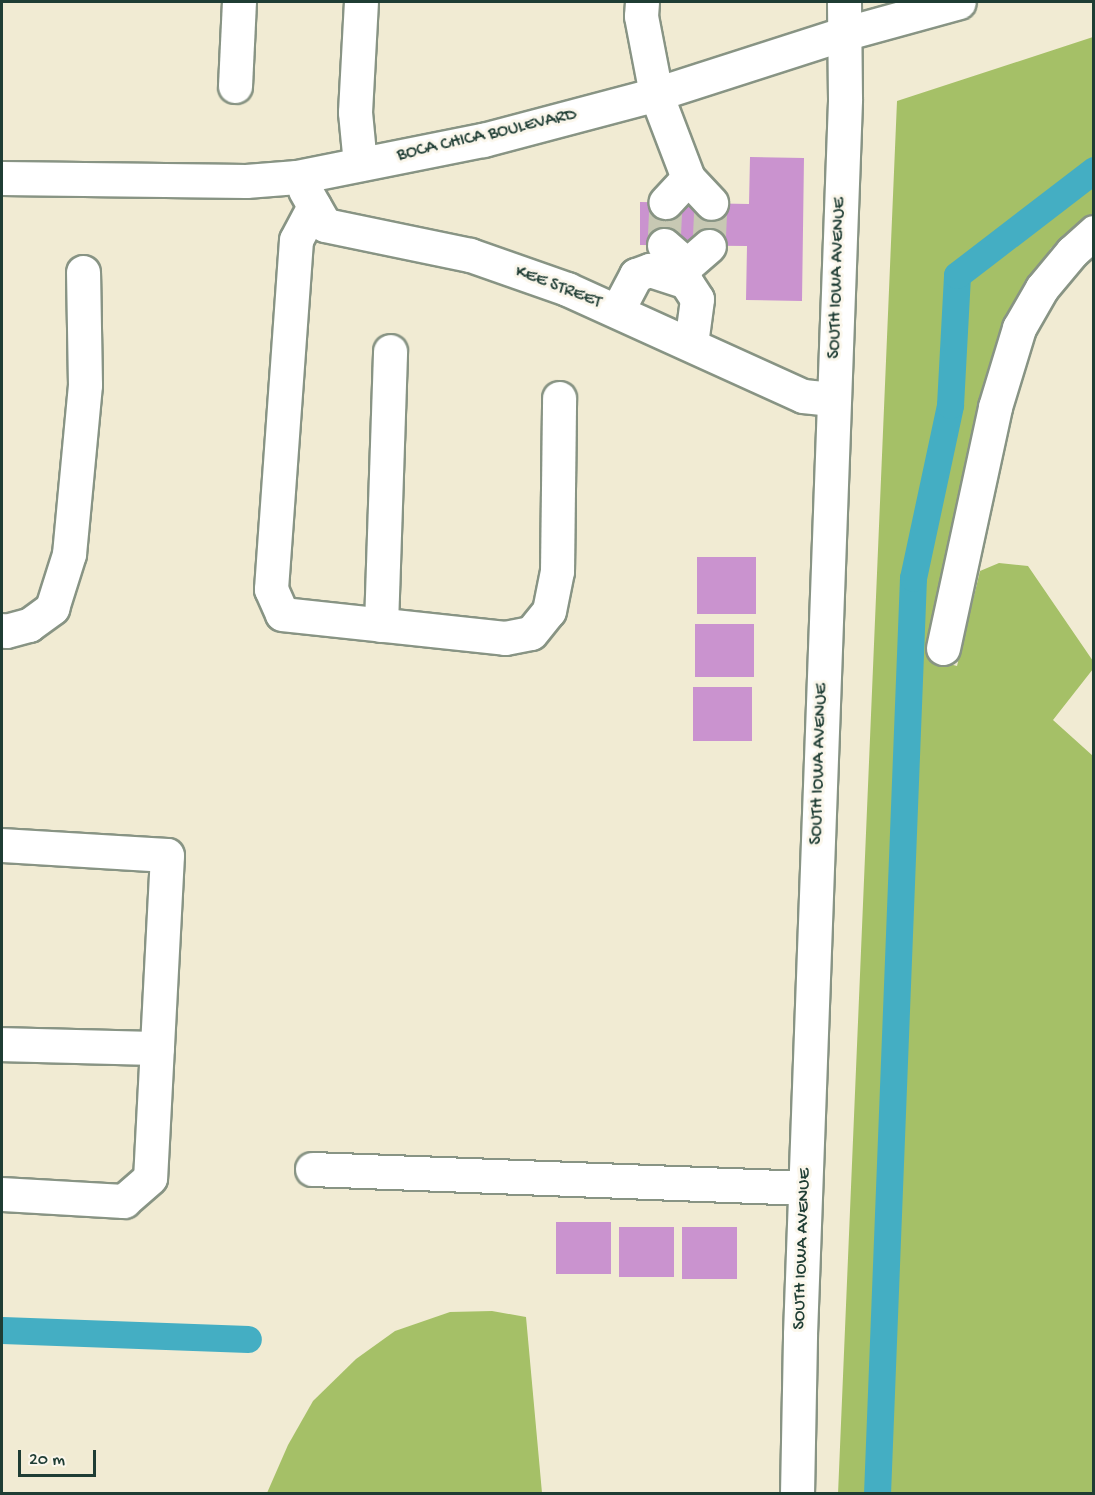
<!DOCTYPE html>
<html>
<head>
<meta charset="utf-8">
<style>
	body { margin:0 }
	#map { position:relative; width:1095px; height:1495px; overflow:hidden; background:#f1ebd3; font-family:"Gochi Hand",sans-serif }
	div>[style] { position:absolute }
	.green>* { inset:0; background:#a5c067 }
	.canal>* { height:27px; margin:-13.5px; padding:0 13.5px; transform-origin:13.5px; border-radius:13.5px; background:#44aec3 }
	.building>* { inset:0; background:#ca93cf; transform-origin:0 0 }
	.minor-tunnel>* { height:33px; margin-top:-16.5px; transform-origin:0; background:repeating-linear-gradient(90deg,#c7c8b3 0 33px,transparent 0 49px) }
	.roads { filter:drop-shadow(2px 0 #889484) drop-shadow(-2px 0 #889484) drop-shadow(0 2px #889484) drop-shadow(0 -2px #889484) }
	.minor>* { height:33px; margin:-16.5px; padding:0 16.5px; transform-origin:16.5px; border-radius:16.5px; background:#fff }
	.major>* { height:33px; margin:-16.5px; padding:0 16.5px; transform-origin:16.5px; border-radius:16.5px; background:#fff }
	span { translate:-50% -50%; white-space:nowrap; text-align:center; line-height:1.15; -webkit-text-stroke:6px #fbf7ec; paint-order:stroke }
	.street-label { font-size:18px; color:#1f3d34 }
	.frame { position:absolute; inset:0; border:3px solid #1f3d34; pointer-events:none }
	.scale { position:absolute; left:18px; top:1450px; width:78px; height:27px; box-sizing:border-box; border:3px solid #1f3d34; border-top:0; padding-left:8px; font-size:18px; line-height:21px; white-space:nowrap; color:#1f3d34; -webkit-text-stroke:4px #fbf7ec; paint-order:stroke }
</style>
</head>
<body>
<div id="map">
	<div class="green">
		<div style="clip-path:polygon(1093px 37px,1093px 213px,1051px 248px,1024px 291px,931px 659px,957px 666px,980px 571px,999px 563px,1028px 566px,1093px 661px,1093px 669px,1053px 720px,1093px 756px,1093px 1493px,838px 1494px,897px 101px)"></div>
		<div style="clip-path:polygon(492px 1311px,526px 1317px,542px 1493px,267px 1493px,288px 1445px,313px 1401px,356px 1359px,395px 1331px,450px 1312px)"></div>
	</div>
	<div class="canal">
		<div style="left:2px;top:1330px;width:246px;rotate:2.1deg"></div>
		<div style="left:877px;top:1494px;width:917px;rotate:-87.75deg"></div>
		<div style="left:913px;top:578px;width:177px;rotate:-77.9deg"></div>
		<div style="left:950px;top:405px;width:130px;rotate:-86.9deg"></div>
		<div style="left:957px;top:275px;width:173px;rotate:-37.5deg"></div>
	</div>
	<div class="building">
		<div style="clip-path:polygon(750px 157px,804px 158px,802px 301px,746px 300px,747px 246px,640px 245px,640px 202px,749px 204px)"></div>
		<div style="left:697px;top:557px;width:59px;height:57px"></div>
		<div style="left:695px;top:624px;width:59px;height:53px"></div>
		<div style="left:693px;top:687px;width:59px;height:54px"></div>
		<div style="left:556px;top:1222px;width:55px;height:52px"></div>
		<div style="left:619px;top:1227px;width:55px;height:50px"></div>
		<div style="left:682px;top:1227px;width:55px;height:52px"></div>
	</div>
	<div class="minor-tunnel">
		<div style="left:664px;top:245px;width:43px;rotate:-87.3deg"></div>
		<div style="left:709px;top:246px;width:43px;rotate:-87.3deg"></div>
	</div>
	<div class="roads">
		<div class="minor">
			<div style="left:642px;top:2px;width:14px;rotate:94deg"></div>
			<div style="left:641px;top:16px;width:79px;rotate:79.1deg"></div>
			<div style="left:656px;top:94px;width:90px;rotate:69.1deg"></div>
			<div style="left:688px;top:178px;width:33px;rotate:133deg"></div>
			<div style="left:235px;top:86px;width:84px;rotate:-87.3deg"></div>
			<div style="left:360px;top:164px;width:52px;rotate:-95.5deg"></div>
			<div style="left:355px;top:112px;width:110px;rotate:-86.9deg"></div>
			<div style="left:688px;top:178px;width:34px;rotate:47deg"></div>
			<div style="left:305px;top:190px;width:40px;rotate:60.3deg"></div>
			<div style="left:325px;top:225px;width:148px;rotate:11.7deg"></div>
			<div style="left:470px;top:255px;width:103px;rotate:19.3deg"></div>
			<div style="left:567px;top:289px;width:259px;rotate:24.4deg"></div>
			<div style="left:803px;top:396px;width:29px;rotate:6deg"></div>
			<div style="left:314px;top:206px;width:38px;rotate:118deg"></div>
			<div style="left:296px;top:240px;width:350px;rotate:94.1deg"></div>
			<div style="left:271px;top:589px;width:27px;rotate:66deg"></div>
			<div style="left:282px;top:614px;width:224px;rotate:6.1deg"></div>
			<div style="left:505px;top:638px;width:26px;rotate:-11deg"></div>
			<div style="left:531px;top:633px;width:28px;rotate:-51deg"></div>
			<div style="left:549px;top:611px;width:41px;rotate:-78.7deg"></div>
			<div style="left:557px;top:571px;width:173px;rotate:-89.3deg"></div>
			<div style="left:664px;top:245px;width:30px;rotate:41deg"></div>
			<div style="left:687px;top:265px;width:29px;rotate:-41deg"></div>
			<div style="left:617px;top:311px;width:41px;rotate:-62.2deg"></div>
			<div style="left:636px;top:275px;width:15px;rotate:-20deg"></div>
			<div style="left:650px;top:270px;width:38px;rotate:18deg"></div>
			<div style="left:686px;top:282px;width:20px;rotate:57deg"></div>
			<div style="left:697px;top:299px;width:45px;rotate:97.6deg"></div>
			<div style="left:381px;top:625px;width:274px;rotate:-88.1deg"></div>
			<div style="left:2px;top:630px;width:4px;rotate:14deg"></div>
			<div style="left:6px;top:631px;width:24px;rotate:-15deg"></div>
			<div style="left:29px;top:625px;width:29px;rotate:-36deg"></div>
			<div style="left:52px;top:608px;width:57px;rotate:-72.5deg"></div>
			<div style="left:69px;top:554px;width:170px;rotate:-84.6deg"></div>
			<div style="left:85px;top:385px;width:113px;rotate:-91deg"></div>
			<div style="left:943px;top:648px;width:247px;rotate:-77.8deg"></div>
			<div style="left:995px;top:407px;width:83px;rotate:-73.1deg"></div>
			<div style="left:1019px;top:328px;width:46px;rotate:-60.1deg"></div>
			<div style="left:1042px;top:288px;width:47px;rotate:-50.2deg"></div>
			<div style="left:1072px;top:252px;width:30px;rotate:-42deg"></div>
			<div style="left:2px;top:845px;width:165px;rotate:3.5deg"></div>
			<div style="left:167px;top:855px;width:323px;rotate:93deg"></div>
			<div style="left:150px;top:1178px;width:35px;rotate:139deg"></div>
			<div style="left:124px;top:1201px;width:122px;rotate:-176.7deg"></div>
			<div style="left:2px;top:1044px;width:155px;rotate:1.5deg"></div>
			<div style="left:312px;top:1169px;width:493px;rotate:2.2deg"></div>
			<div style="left:797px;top:1494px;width:160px;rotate:-88.9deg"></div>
			<div style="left:800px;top:1334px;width:1236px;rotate:-87.91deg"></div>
			<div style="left:845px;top:99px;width:97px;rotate:-90.6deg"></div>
		</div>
		<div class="major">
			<div style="left:2px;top:178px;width:244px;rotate:0.7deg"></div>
			<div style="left:246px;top:181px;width:51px;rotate:-4.5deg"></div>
			<div style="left:297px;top:177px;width:190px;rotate:-11.3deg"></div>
			<div style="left:483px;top:140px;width:176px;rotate:-14.8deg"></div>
			<div style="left:653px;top:95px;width:200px;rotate:-17.8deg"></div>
			<div style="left:843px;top:34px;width:120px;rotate:-15.4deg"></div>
		</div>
	</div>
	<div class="street-label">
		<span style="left:487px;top:136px;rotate:-13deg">BOCA CHICA BOULEVARD</span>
		<span style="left:838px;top:278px;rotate:-88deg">SOUTH IOWA AVENUE</span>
		<span style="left:558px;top:288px;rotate:21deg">KEE STREET</span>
		<span style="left:820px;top:764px;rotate:-88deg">SOUTH IOWA AVENUE</span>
		<span style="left:803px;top:1249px;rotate:-88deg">SOUTH IOWA AVENUE</span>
	</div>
	<div class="frame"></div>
	<div class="scale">20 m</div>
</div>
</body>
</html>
